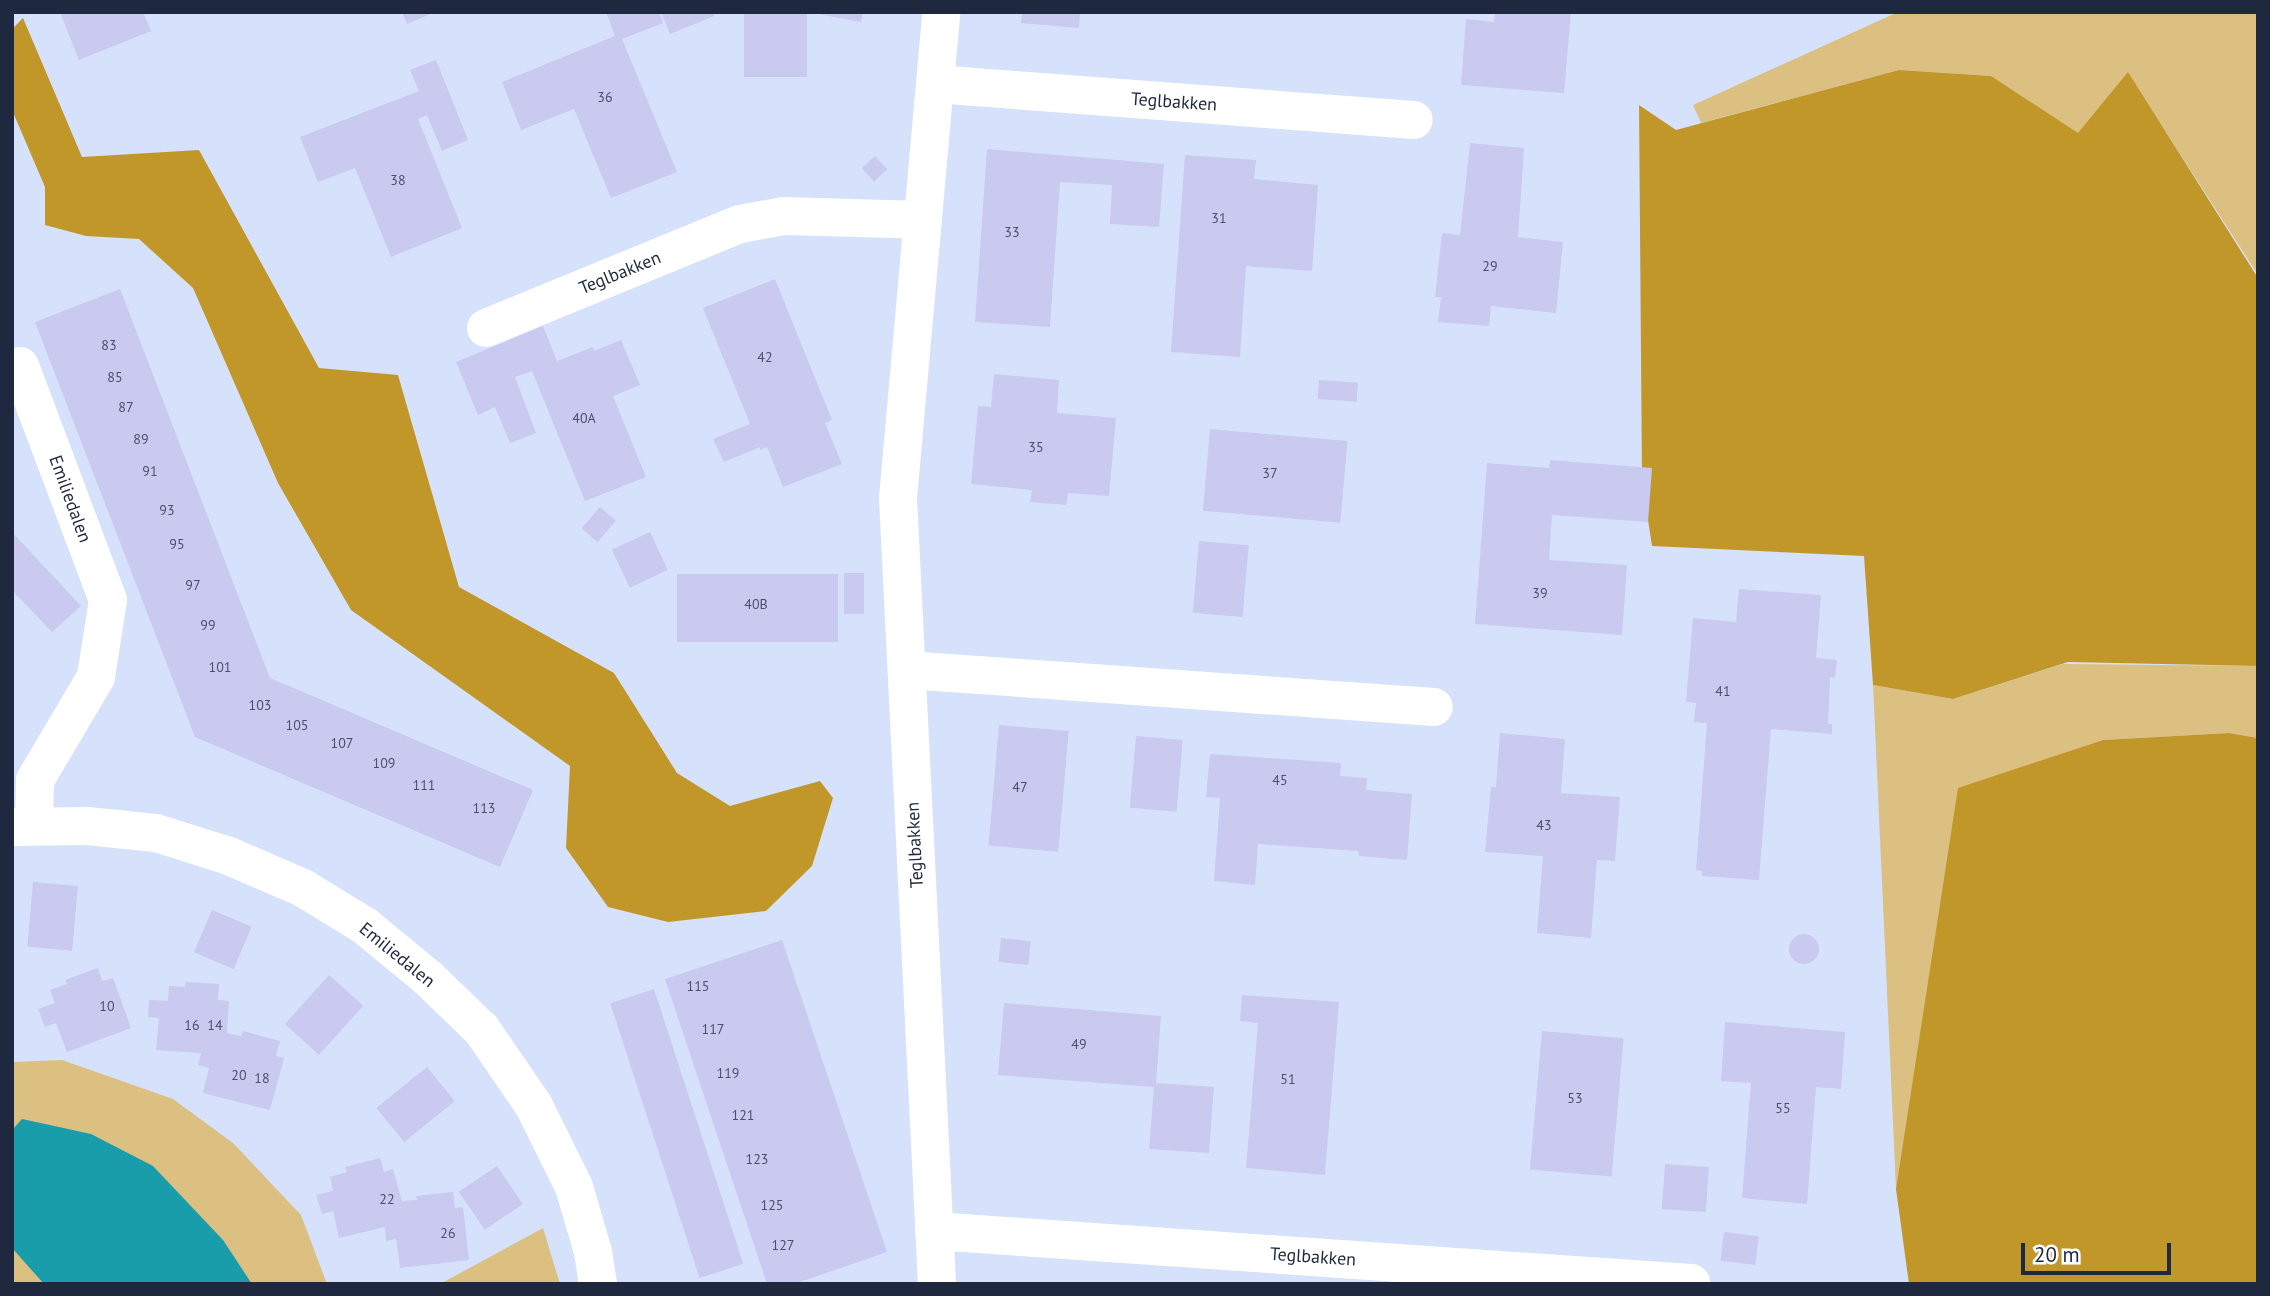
<!DOCTYPE html>
<html>
<head>
<meta charset="utf-8">
<style>
	body { margin:0 }
	#map { position:relative; width:2270px; height:1296px; overflow:hidden; background:#d6e2fb; font-family:"PT Sans",sans-serif }
	div>[style] { position:absolute }
	.green>* { inset:0; background:#dcc081 }
	.forest>* { inset:0; background:#c29729 }
	.water>* { inset:0; background:#1a9dab }
	.building>* { inset:0; background:#cac9ef; transform-origin:0 0 }
	.round { border-radius:50% }
	.street>* { height:38px; margin:-19px; padding:0 19px; transform-origin:19px; border-radius:19px; background:#fff }
	span { translate:-50% -50%; white-space:nowrap; text-align:center; line-height:1.15; -webkit-text-stroke:7px #fff; paint-order:stroke }
	.number-label { font-size:14px; color:#49506b }
	.number-label span { -webkit-text-stroke-width:0 }
	.street-label { font-size:18px; color:#1e283f }
	.frame { position:absolute; inset:0; border:14px solid #1e283f; pointer-events:none }
	.scale { position:absolute; left:2021px; top:1243px; width:150px; height:32px; box-sizing:border-box; border:4px solid #1e283f; border-top:0; padding-left:9px; font-size:21px; line-height:24px; white-space:nowrap; color:#1e283f; -webkit-text-stroke:5px #fff; paint-order:stroke }
</style>
</head>
<body>
<div id="map">
	<div class="green">
		<div style="clip-path:polygon(1898px 12px,2258px 12px,2258px 275px,2128px 73px,2078px 134px,1990px 76px,1899px 70px,1701px 123px,1693px 105px)"></div>
		<div style="clip-path:polygon(2063px 664px,2258px 666px,2258px 738px,2229px 733px,2103px 740px,1964px 787px,1896px 1189px,1873px 685px,1953px 699px)"></div>
		<div style="clip-path:polygon(62px 1060px,173px 1099px,233px 1143px,301px 1215px,327px 1284px,12px 1284px,12px 1062px)"></div>
		<div style="clip-path:polygon(543px 1228px,560px 1284px,440px 1284px)"></div>
	</div>
	<div class="forest">
		<div style="clip-path:polygon(23px 18px,82px 157px,199px 150px,319px 368px,398px 375px,459px 587px,614px 673px,677px 773px,730px 806px,820px 781px,833px 798px,812px 866px,766px 911px,668px 922px,608px 907px,566px 848px,570px 766px,351px 610px,278px 483px,193px 288px,139px 239px,86px 236px,45px 225px,45px 187px,12px 110px,12px 29px)"></div>
		<div style="clip-path:polygon(1899px 70px,1991px 76px,2078px 133px,2128px 72px,2258px 278px,2258px 666px,2068px 662px,1953px 699px,1873px 685px,1864px 556px,1652px 546px,1642px 481px,1639px 105px,1676px 130px)"></div>
		<div style="clip-path:polygon(2229px 733px,2258px 738px,2258px 1284px,1909px 1284px,1896px 1189px,1958px 788px,2103px 740px)"></div>
	</div>
	<div class="water">
		<div style="clip-path:polygon(22px 1119px,91px 1134px,153px 1166px,223px 1240px,252px 1284px,44px 1284px,12px 1248px,12px 1130px)"></div>
	</div>
	<div class="building">
		<div style="clip-path:polygon(60px 12px,143px 12px,151px 31px,79px 60px)"></div>
		<div style="clip-path:polygon(402px 12px,435px 12px,407px 24px)"></div>
		<div style="clip-path:polygon(606px 12px,659px 12px,663px 23px,622px 39px,677px 172px,611px 198px,574px 109px,521px 130px,502px 82px,615px 36px)"></div>
		<div style="clip-path:polygon(661px 12px,713px 12px,714px 16px,670px 34px)"></div>
		<div style="left:744px;top:12px;width:63px;height:65px"></div>
		<div style="clip-path:polygon(808px 12px,863px 12px,861px 22px)"></div>
		<div style="clip-path:polygon(1022px 12px,1080px 12px,1079px 28px,1021px 23px)"></div>
		<div style="clip-path:polygon(1495px 12px,1571px 12px,1564px 93px,1461px 85px,1466px 19px,1494px 22px)"></div>
		<div style="clip-path:polygon(436px 60px,468px 140px,442px 151px,427px 115px,418px 119px,462px 228px,391px 257px,355px 168px,318px 182px,300px 137px,419px 91px,410px 70px)"></div>
		<div style="clip-path:polygon(1470px 143px,1524px 148px,1518px 237px,1563px 242px,1556px 313px,1491px 306px,1489px 326px,1438px 322px,1441px 297px,1435px 297px,1442px 233px,1460px 235px)"></div>
		<div style="clip-path:polygon(987px 149px,1164px 164px,1159px 227px,1110px 224px,1112px 185px,1060px 182px,1050px 327px,975px 322px)"></div>
		<div style="clip-path:polygon(1185px 155px,1256px 160px,1254px 179px,1318px 185px,1312px 271px,1246px 266px,1240px 357px,1171px 352px)"></div>
		<div style="left:875px;top:156px;width:18px;height:18px;rotate:47deg"></div>
		<div style="clip-path:polygon(775px 279px,832px 420px,825px 423px,842px 464px,783px 487px,767px 447px,760px 450px,760px 447px,724px 462px,713px 439px,750px 424px,703px 308px)"></div>
		<div style="clip-path:polygon(120px 289px,270px 678px,533px 790px,500px 867px,195px 737px,35px 322px)"></div>
		<div style="clip-path:polygon(543px 326px,557px 361px,593px 347px,594px 351px,621px 340px,640px 385px,613px 396px,646px 477px,585px 501px,532px 371px,515px 377px,536px 433px,510px 443px,495px 407px,478px 415px,456px 362px)"></div>
		<div style="clip-path:polygon(994px 374px,1059px 380px,1057px 413px,1116px 418px,1109px 496px,1068px 493px,1066px 505px,1030px 502px,1032px 490px,971px 484px,978px 406px,991px 407px)"></div>
		<div style="left:1319px;top:380px;width:39px;height:19px;rotate:4deg"></div>
		<div style="left:1210px;top:429px;width:138px;height:82px;rotate:5deg"></div>
		<div style="clip-path:polygon(1550px 460px,1652px 468px,1648px 522px,1552px 515px,1549px 560px,1627px 565px,1622px 635px,1475px 624px,1487px 463px,1549px 468px)"></div>
		<div style="left:600px;top:507px;width:21px;height:28px;rotate:41deg"></div>
		<div style="clip-path:polygon(12px 532px,81px 606px,52px 632px,12px 590px)"></div>
		<div style="left:650px;top:532px;width:42px;height:42px;rotate:65deg"></div>
		<div style="left:1199px;top:541px;width:50px;height:72px;rotate:5deg"></div>
		<div style="left:844px;top:573px;width:20px;height:41px"></div>
		<div style="left:677px;top:574px;width:161px;height:68px"></div>
		<div style="clip-path:polygon(1739px 589px,1821px 595px,1816px 658px,1837px 660px,1835px 678px,1830px 677px,1828px 724px,1832px 724px,1832px 734px,1771px 729px,1759px 880px,1702px 876px,1702px 871px,1696px 870px,1707px 723px,1694px 722px,1696px 703px,1686px 702px,1693px 618px,1736px 622px)"></div>
		<div style="left:999px;top:725px;width:70px;height:121px;rotate:5deg"></div>
		<div style="clip-path:polygon(1500px 733px,1565px 739px,1561px 793px,1620px 797px,1615px 861px,1597px 860px,1591px 938px,1537px 933px,1543px 856px,1485px 852px,1491px 787px,1496px 787px)"></div>
		<div style="left:1136px;top:736px;width:47px;height:72px;rotate:5deg"></div>
		<div style="clip-path:polygon(1210px 754px,1341px 763px,1340px 776px,1367px 778px,1366px 790px,1412px 794px,1407px 860px,1359px 856px,1358px 851px,1258px 844px,1255px 885px,1214px 881px,1220px 798px,1206px 797px)"></div>
		<div style="left:33px;top:882px;width:45px;height:65px;rotate:5deg"></div>
		<div style="left:212px;top:910px;width:43px;height:46px;rotate:23deg"></div>
		<div class="round" style="left:1789px;top:934px;width:30px;height:30px"></div>
		<div style="left:1001px;top:938px;width:30px;height:24px;rotate:6deg"></div>
		<div style="clip-path:polygon(782px 940px,887px 1252px,794px 1284px,767px 1284px,665px 979px)"></div>
		<div style="clip-path:polygon(98px 968px,102px 981px,113px 978px,131px 1028px,67px 1052px,56px 1023px,45px 1027px,38px 1009px,55px 1003px,50px 990px,67px 984px,65px 980px)"></div>
		<div style="left:329px;top:975px;width:46px;height:66px;rotate:42deg"></div>
		<div style="clip-path:polygon(186px 982px,219px 984px,218px 1000px,229px 1001px,227px 1033px,241px 1036px,243px 1031px,280px 1041px,276px 1056px,284px 1058px,270px 1110px,203px 1093px,209px 1068px,198px 1065px,201px 1053px,156px 1050px,159px 1018px,148px 1017px,149px 1000px,168px 1001px,169px 986px,185px 987px)"></div>
		<div style="left:654px;top:989px;width:289px;height:46px;rotate:72deg"></div>
		<div style="clip-path:polygon(1242px 995px,1339px 1002px,1325px 1175px,1246px 1168px,1258px 1023px,1240px 1021px)"></div>
		<div style="clip-path:polygon(1004px 1003px,1161px 1016px,1156px 1083px,1214px 1087px,1209px 1153px,1149px 1149px,1154px 1087px,998px 1075px)"></div>
		<div style="clip-path:polygon(1725px 1022px,1845px 1032px,1841px 1089px,1816px 1087px,1807px 1204px,1742px 1198px,1751px 1083px,1721px 1081px)"></div>
		<div style="left:1542px;top:1031px;width:82px;height:139px;rotate:5deg"></div>
		<div style="left:427px;top:1067px;width:44px;height:65px;rotate:51deg"></div>
		<div style="clip-path:polygon(380px 1158px,384px 1172px,393px 1169px,402px 1201px,417px 1200px,416px 1196px,453px 1192px,455px 1208px,463px 1207px,469px 1260px,400px 1268px,396px 1239px,386px 1241px,385px 1227px,339px 1238px,333px 1211px,322px 1214px,316px 1195px,333px 1191px,330px 1177px,347px 1172px,345px 1167px)"></div>
		<div style="left:1665px;top:1164px;width:44px;height:45px;rotate:4deg"></div>
		<div style="left:497px;top:1166px;width:46px;height:46px;rotate:56deg"></div>
		<div style="left:1724px;top:1232px;width:35px;height:29px;rotate:7deg"></div>
	</div>
	<div class="street">
		<div style="left:935px;top:84px;width:480px;rotate:4.3deg"></div>
		<div style="left:486px;top:328px;width:274px;rotate:-22.3deg"></div>
		<div style="left:740px;top:224px;width:45px;rotate:-10.3deg"></div>
		<div style="left:784px;top:216px;width:139px;rotate:1.6deg"></div>
		<div style="left:20px;top:366px;width:250px;rotate:69.4deg"></div>
		<div style="left:108px;top:600px;width:78px;rotate:98.9deg"></div>
		<div style="left:96px;top:677px;width:120px;rotate:120.6deg"></div>
		<div style="left:35px;top:780px;width:46px;rotate:91.2deg"></div>
		<div style="left:907px;top:670px;width:528px;rotate:4.02deg"></div>
		<div style="left:12px;top:827px;width:75px;rotate:-0.8deg"></div>
		<div style="left:87px;top:826px;width:69px;rotate:5.8deg"></div>
		<div style="left:156px;top:833px;width:77px;rotate:17.5deg"></div>
		<div style="left:229px;top:856px;width:81px;rotate:23.4deg"></div>
		<div style="left:303px;top:888px;width:73px;rotate:31.5deg"></div>
		<div style="left:365px;top:926px;width:82px;rotate:39.5deg"></div>
		<div style="left:428px;top:978px;width:75px;rotate:43.9deg"></div>
		<div style="left:482px;top:1030px;width:92px;rotate:55.6deg"></div>
		<div style="left:534px;top:1106px;width:90px;rotate:63.7deg"></div>
		<div style="left:574px;top:1187px;width:68px;rotate:73.7deg"></div>
		<div style="left:593px;top:1252px;width:32px;rotate:81deg"></div>
		<div style="left:934px;top:1231px;width:759px;rotate:3.93deg"></div>
		<div style="left:937px;top:1284px;width:787px;rotate:-92.84deg"></div>
		<div style="left:898px;top:498px;width:488px;rotate:-84.9deg"></div>
	</div>
	<div class="number-label">
		<span style="left:605px;top:97px">36</span>
		<span style="left:398px;top:180px">38</span>
		<span style="left:1219px;top:218px">31</span>
		<span style="left:1012px;top:232px">33</span>
		<span style="left:1490px;top:266px">29</span>
		<span style="left:109px;top:345px">83</span>
		<span style="left:765px;top:357px">42</span>
		<span style="left:115px;top:377px">85</span>
		<span style="left:126px;top:407px">87</span>
		<span style="left:584px;top:418px">40A</span>
		<span style="left:141px;top:439px">89</span>
		<span style="left:1036px;top:447px">35</span>
		<span style="left:150px;top:471px">91</span>
		<span style="left:1270px;top:473px">37</span>
		<span style="left:167px;top:510px">93</span>
		<span style="left:177px;top:544px">95</span>
		<span style="left:193px;top:585px">97</span>
		<span style="left:1540px;top:593px">39</span>
		<span style="left:756px;top:604px">40B</span>
		<span style="left:208px;top:625px">99</span>
		<span style="left:220px;top:667px">101</span>
		<span style="left:1723px;top:691px">41</span>
		<span style="left:260px;top:705px">103</span>
		<span style="left:297px;top:725px">105</span>
		<span style="left:342px;top:743px">107</span>
		<span style="left:384px;top:763px">109</span>
		<span style="left:1280px;top:780px">45</span>
		<span style="left:424px;top:785px">111</span>
		<span style="left:1020px;top:787px">47</span>
		<span style="left:484px;top:808px">113</span>
		<span style="left:1544px;top:825px">43</span>
		<span style="left:698px;top:986px">115</span>
		<span style="left:107px;top:1006px">10</span>
		<span style="left:192px;top:1025px">16</span>
		<span style="left:215px;top:1025px">14</span>
		<span style="left:713px;top:1029px">117</span>
		<span style="left:1079px;top:1044px">49</span>
		<span style="left:728px;top:1073px">119</span>
		<span style="left:239px;top:1075px">20</span>
		<span style="left:262px;top:1078px">18</span>
		<span style="left:1288px;top:1079px">51</span>
		<span style="left:1575px;top:1098px">53</span>
		<span style="left:1783px;top:1108px">55</span>
		<span style="left:743px;top:1115px">121</span>
		<span style="left:757px;top:1159px">123</span>
		<span style="left:387px;top:1199px">22</span>
		<span style="left:772px;top:1205px">125</span>
		<span style="left:448px;top:1233px">26</span>
		<span style="left:783px;top:1245px">127</span>
	</div>
	<div class="street-label">
		<span style="left:1174px;top:102px;rotate:4deg">Teglbakken</span>
		<span style="left:620px;top:273px;rotate:-22deg">Teglbakken</span>
		<span style="left:70px;top:499px;rotate:70deg">Emiliedalen</span>
		<span style="left:915px;top:845px;rotate:-93deg">Teglbakken</span>
		<span style="left:397px;top:955px;rotate:39deg">Emiliedalen</span>
		<span style="left:1313px;top:1257px;rotate:4deg">Teglbakken</span>
	</div>
	<div class="frame"></div>
	<div class="scale">20 m</div>
</div>
</body>
</html>
